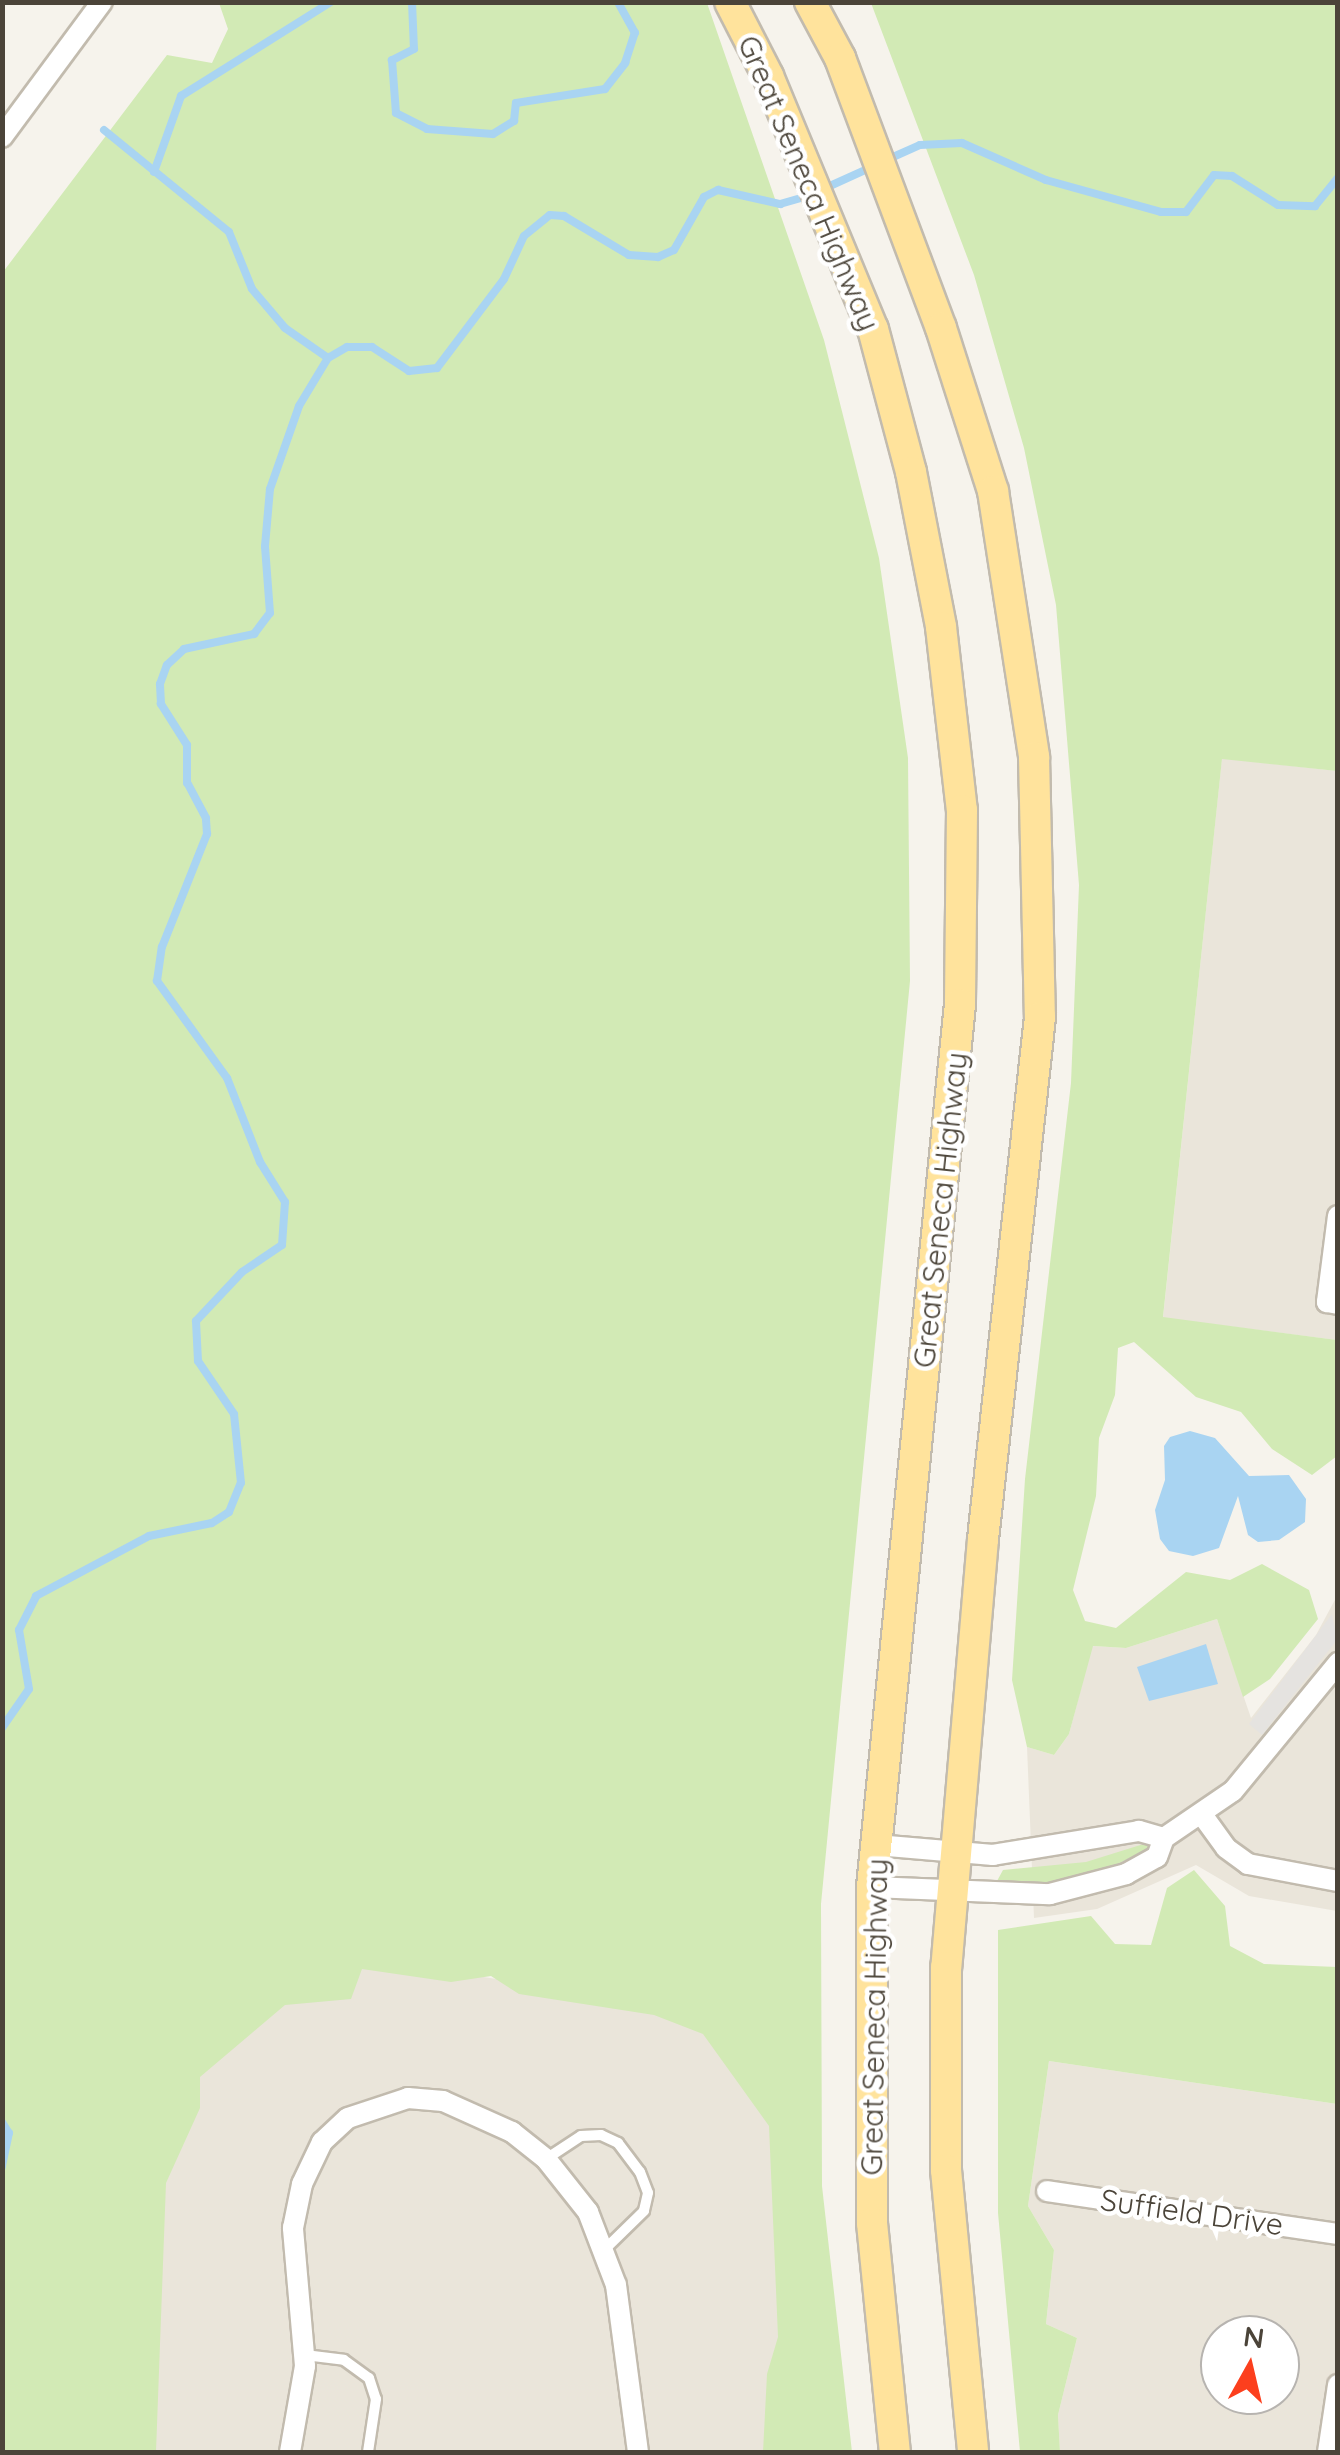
<!DOCTYPE html>
<html>
<head>
<meta charset="utf-8">
<style>
	body { margin:0 }
	#map { position:relative; width:1340px; height:2455px; overflow:hidden; background:#f6f3ec; font-family:Quicksand,sans-serif }
	div>[style] { position:absolute }
	.residential>* { inset:0; background:#eae5da }
	.green>* { inset:0; background:#d2eab5 }
	.parking>* { inset:0; background:#e5e3e0 }
	.water>* { inset:0; background:#a9d4f2 }
	.stream>* { height:8px; margin:-4px; padding:0 4px; transform-origin:4px; border-radius:4px; background:#a9d4f2 }
	.roads { filter:drop-shadow(2px 0 #c2bbae) drop-shadow(-2px 0 #c2bbae) drop-shadow(0 2px #c2bbae) drop-shadow(0 -2px #c2bbae) }
	.lane>* { height:10px; margin:-5px; padding:0 5px; transform-origin:5px; border-radius:5px; background:#fff }
	.street>* { height:20px; margin:-10px; padding:0 10px; transform-origin:10px; border-radius:10px; background:#fff }
	.primary>* { height:30px; margin:-15px; padding:0 15px; transform-origin:15px; border-radius:15px; background:#ffe39c }
	span { translate:-50% -50%; white-space:nowrap; text-align:center; line-height:1.15; -webkit-text-stroke:9px #fff; paint-order:stroke }
	.street-label { font-size:30px; color:#4b4439 }
	.frame { position:absolute; inset:0; border:5px solid #4b4439; pointer-events:none }
	.north { position:absolute; left:1200px; top:2315px; width:100px; height:100px; box-sizing:border-box; background:#fff; border:2px solid #b7b4b0; border-radius:50%; rotate:8deg; font-size:28px; font-weight:700; line-height:40px; text-align:center; color:#4b4439 }
	.north::after { content:''; display:block; margin:auto; width:35px; height:45px; background:#fc3f1d; clip-path:polygon(50% 0,100% 100%,50% 72%,0 100%) }
</style>
</head>
<body>
<div id="map">
	<div class="residential">
		<div style="clip-path:polygon(1222px 758px,1337px 771px,1337px 1340px,1163px 1318px)"></div>
		<div style="clip-path:polygon(1337px 1596px,1337px 1911px,1249px 1896px,1196px 1865px,1097px 1909px,1034px 1918px,1027px 1747px,1054px 1755px,1069px 1734px,1092px 1646px,1126px 1648px,1217px 1619px,1251px 1718px,1316px 1635px)"></div>
		<div style="clip-path:polygon(323px 1953px,818px 2027px,823px 2303px,841px 2452px,134px 2452px,165px 2092px)"></div>
		<div style="clip-path:polygon(evenodd,1049px 2061px,1337px 2104px,1337px 2452px,1060px 2452px,1058px 2415px,1077px 2338px,1046px 2324px,1054px 2250px,1028px 2206px,1049px 2061px,1220px 2335px,1280px 2335px,1280px 2395px,1220px 2395px,1220px 2335px)"></div>
	</div>
	<div class="green">
		<div style="clip-path:polygon(219px 3px,707px 3px,824px 340px,879px 558px,908px 758px,910px 981px,821px 1904px,822px 2186px,852px 2452px,763px 2452px,767px 2374px,778px 2337px,769px 2126px,703px 2034px,654px 2015px,519px 1994px,491px 1976px,451px 1982px,362px 1969px,351px 1999px,285px 2005px,200px 2077px,200px 2108px,166px 2183px,156px 2452px,3px 2452px,3px 272px,167px 55px,212px 63px,228px 29px)"></div>
		<div style="clip-path:polygon(871px 3px,1337px 3px,1337px 771px,1222px 759px,1163px 1317px,1337px 1340px,1337px 1456px,1312px 1475px,1272px 1449px,1241px 1412px,1196px 1397px,1134px 1342px,1118px 1348px,1115px 1395px,1099px 1438px,1096px 1496px,1073px 1590px,1085px 1621px,1116px 1628px,1186px 1572px,1230px 1580px,1262px 1564px,1309px 1590px,1318px 1619px,1270px 1679px,1243px 1697px,1217px 1619px,1126px 1648px,1093px 1646px,1069px 1734px,1054px 1755px,1027px 1747px,1012px 1680px,1025px 1479px,1071px 1083px,1079px 885px,1056px 605px,1024px 448px,974px 275px)"></div>
		<div style="clip-path:polygon(1150px 1842px,1154px 1847px,1093px 1875px,1052px 1883px,997px 1881px,1003px 1870px,1086px 1862px)"></div>
		<div style="clip-path:polygon(1194px 1870px,1225px 1906px,1230px 1946px,1264px 1964px,1337px 1967px,1337px 2104px,1049px 2061px,1028px 2206px,1054px 2250px,1046px 2324px,1077px 2338px,1058px 2415px,1060px 2452px,1020px 2452px,998px 2213px,998px 1930px,1091px 1916px,1115px 1944px,1151px 1945px,1167px 1888px)"></div>
	</div>
	<div class="parking">
		<div style="clip-path:polygon(1332px 1614px,1337px 1640px,1262px 1735px,1249px 1724px)"></div>
	</div>
	<div class="water">
		<div style="clip-path:polygon(1190px 1431px,1215px 1438px,1249px 1476px,1289px 1475px,1306px 1499px,1305px 1522px,1279px 1540px,1258px 1542px,1248px 1535px,1238px 1496px,1219px 1548px,1193px 1556px,1169px 1551px,1160px 1539px,1155px 1510px,1165px 1480px,1164px 1446px,1170px 1437px)"></div>
		<div style="clip-path:polygon(1206px 1644px,1218px 1684px,1149px 1701px,1137px 1667px)"></div>
	</div>
	<div class="stream">
		<div style="left:412px;top:2px;width:47px;rotate:87.6deg"></div>
		<div style="left:414px;top:49px;width:25px;rotate:153deg"></div>
		<div style="left:392px;top:60px;width:53px;rotate:85.7deg"></div>
		<div style="left:396px;top:113px;width:35px;rotate:27deg"></div>
		<div style="left:427px;top:129px;width:66px;rotate:4.3deg"></div>
		<div style="left:493px;top:134px;width:25px;rotate:-32deg"></div>
		<div style="left:514px;top:121px;width:18px;rotate:-84deg"></div>
		<div style="left:516px;top:103px;width:90px;rotate:-8.9deg"></div>
		<div style="left:605px;top:89px;width:33px;rotate:-52deg"></div>
		<div style="left:625px;top:63px;width:32px;rotate:-72deg"></div>
		<div style="left:635px;top:33px;width:35px;rotate:-119deg"></div>
		<div style="left:104px;top:130px;width:161px;rotate:39.2deg"></div>
		<div style="left:229px;top:232px;width:61px;rotate:68deg"></div>
		<div style="left:252px;top:289px;width:51px;rotate:49.8deg"></div>
		<div style="left:285px;top:328px;width:52px;rotate:34.9deg"></div>
		<div style="left:884px;top:161px;width:39px;rotate:-24deg"></div>
		<div style="left:920px;top:145px;width:42px;rotate:-2.7deg"></div>
		<div style="left:962px;top:143px;width:92px;rotate:23.8deg"></div>
		<div style="left:1046px;top:180px;width:119px;rotate:15.5deg"></div>
		<div style="left:1161px;top:212px;width:25px"></div>
		<div style="left:1186px;top:212px;width:46px;rotate:-52.9deg"></div>
		<div style="left:1214px;top:175px;width:18px;rotate:3deg"></div>
		<div style="left:1232px;top:176px;width:54px;rotate:32.2deg"></div>
		<div style="left:1278px;top:205px;width:37px;rotate:2deg"></div>
		<div style="left:1315px;top:206px;width:36px;rotate:-51deg"></div>
		<div style="left:154px;top:172px;width:81px;rotate:-70.4deg"></div>
		<div style="left:181px;top:96px;width:177px;rotate:-32.1deg"></div>
		<div style="left:821px;top:190px;width:56px;rotate:-24.3deg"></div>
		<div style="left:2px;top:1728px;width:47px;rotate:-55.3deg"></div>
		<div style="left:29px;top:1689px;width:60px;rotate:-99.6deg"></div>
		<div style="left:19px;top:1630px;width:38px;rotate:-63deg"></div>
		<div style="left:36px;top:1596px;width:128px;rotate:-28deg"></div>
		<div style="left:149px;top:1536px;width:64px;rotate:-11.7deg"></div>
		<div style="left:212px;top:1523px;width:20px;rotate:-33deg"></div>
		<div style="left:229px;top:1512px;width:31px;rotate:-68deg"></div>
		<div style="left:241px;top:1483px;width:69px;rotate:-95.8deg"></div>
		<div style="left:234px;top:1414px;width:64px;rotate:-124.2deg"></div>
		<div style="left:198px;top:1361px;width:40px;rotate:-92.9deg"></div>
		<div style="left:196px;top:1321px;width:67px;rotate:-46.8deg"></div>
		<div style="left:242px;top:1272px;width:48px;rotate:-34deg"></div>
		<div style="left:282px;top:1245px;width:43px;rotate:-86deg"></div>
		<div style="left:285px;top:1202px;width:47px;rotate:-122deg"></div>
		<div style="left:260px;top:1162px;width:90px;rotate:-111.4deg"></div>
		<div style="left:227px;top:1078px;width:120px;rotate:-125.8deg"></div>
		<div style="left:157px;top:981px;width:34px;rotate:-82deg"></div>
		<div style="left:162px;top:947px;width:122px;rotate:-68.3deg"></div>
		<div style="left:207px;top:834px;width:16px;rotate:-94deg"></div>
		<div style="left:206px;top:818px;width:40px;rotate:-118deg"></div>
		<div style="left:187px;top:783px;width:38px;rotate:-90deg"></div>
		<div style="left:187px;top:745px;width:49px;rotate:-122.4deg"></div>
		<div style="left:161px;top:704px;width:20px;rotate:-93deg"></div>
		<div style="left:160px;top:684px;width:20px;rotate:-70deg"></div>
		<div style="left:167px;top:665px;width:23px;rotate:-43deg"></div>
		<div style="left:184px;top:649px;width:72px;rotate:-12.1deg"></div>
		<div style="left:254px;top:634px;width:26px;rotate:-53deg"></div>
		<div style="left:270px;top:613px;width:67px;rotate:-94.3deg"></div>
		<div style="left:265px;top:546px;width:57px;rotate:-85deg"></div>
		<div style="left:270px;top:489px;width:88px;rotate:-70.7deg"></div>
		<div style="left:299px;top:406px;width:56px;rotate:-58.9deg"></div>
		<div style="left:328px;top:358px;width:22px;rotate:-30deg"></div>
		<div style="left:347px;top:347px;width:25px"></div>
		<div style="left:372px;top:347px;width:44px;rotate:33deg"></div>
		<div style="left:409px;top:371px;width:28px;rotate:-6deg"></div>
		<div style="left:437px;top:368px;width:111px;rotate:-53deg"></div>
		<div style="left:504px;top:279px;width:47px;rotate:-65.1deg"></div>
		<div style="left:524px;top:236px;width:33px;rotate:-39deg"></div>
		<div style="left:550px;top:215px;width:14px;rotate:4deg"></div>
		<div style="left:564px;top:216px;width:76px;rotate:31deg"></div>
		<div style="left:629px;top:255px;width:29px;rotate:4deg"></div>
		<div style="left:658px;top:257px;width:17px;rotate:-24deg"></div>
		<div style="left:674px;top:250px;width:61px;rotate:-60.5deg"></div>
		<div style="left:704px;top:197px;width:16px;rotate:-27deg"></div>
		<div style="left:718px;top:190px;width:64px;rotate:12.7deg"></div>
		<div style="left:780px;top:204px;width:29px;rotate:-16deg"></div>
		<div style="left:2px;top:2122px;width:13px;rotate:58deg"></div>
		<div style="left:9px;top:2133px;width:35px;rotate:102deg"></div>
	</div>
	<div class="roads">
		<div class="lane">
			<div style="left:546px;top:2159px;width:42px;rotate:-33.3deg"></div>
			<div style="left:581px;top:2136px;width:20px;rotate:-3deg"></div>
			<div style="left:601px;top:2135px;width:19px;rotate:25deg"></div>
			<div style="left:618px;top:2143px;width:36px;rotate:53deg"></div>
			<div style="left:640px;top:2172px;width:22px;rotate:69deg"></div>
			<div style="left:648px;top:2193px;width:18px;rotate:103deg"></div>
			<div style="left:644px;top:2211px;width:54px;rotate:135.7deg"></div>
			<div style="left:305px;top:2355px;width:39px;rotate:7deg"></div>
			<div style="left:344px;top:2360px;width:31px;rotate:36deg"></div>
			<div style="left:369px;top:2378px;width:22px;rotate:72deg"></div>
			<div style="left:376px;top:2399px;width:54px;rotate:98.6deg"></div>
		</div>
		<div class="street">
			<div style="left:2px;top:137px;width:168px;rotate:-53.5deg"></div>
			<div style="left:1338px;top:1216px;width:87px;rotate:97.3deg"></div>
			<div style="left:1327px;top:1302px;width:11px;rotate:10deg"></div>
			<div style="left:1203px;top:1816px;width:39px;rotate:54deg"></div>
			<div style="left:1226px;top:1848px;width:27px;rotate:36deg"></div>
			<div style="left:1248px;top:1864px;width:92px;rotate:10.7deg"></div>
			<div style="left:1164px;top:1838px;width:83px;rotate:-34.3deg"></div>
			<div style="left:1233px;top:1791px;width:166px;rotate:-50.6deg"></div>
			<div style="left:872px;top:1887px;width:178px;rotate:2.3deg"></div>
			<div style="left:1050px;top:1894px;width:79px;rotate:-14.7deg"></div>
			<div style="left:1126px;top:1874px;width:35px;rotate:-29deg"></div>
			<div style="left:1157px;top:1857px;width:20px;rotate:-70deg"></div>
			<div style="left:1164px;top:1838px;width:26px;rotate:-164deg"></div>
			<div style="left:1139px;top:1831px;width:148px;rotate:170.7deg"></div>
			<div style="left:993px;top:1855px;width:117px;rotate:-175.1deg"></div>
			<div style="left:1047px;top:2191px;width:294px;rotate:8.4deg"></div>
			<div style="left:290px;top:2452px;width:87px;rotate:-80.1deg"></div>
			<div style="left:305px;top:2366px;width:139px;rotate:-95deg"></div>
			<div style="left:293px;top:2228px;width:45px;rotate:-78.4deg"></div>
			<div style="left:302px;top:2184px;width:47px;rotate:-64.5deg"></div>
			<div style="left:322px;top:2142px;width:35px;rotate:-43deg"></div>
			<div style="left:348px;top:2118px;width:63px;rotate:-18.4deg"></div>
			<div style="left:408px;top:2098px;width:35px;rotate:5deg"></div>
			<div style="left:443px;top:2101px;width:76px;rotate:24.2deg"></div>
			<div style="left:512px;top:2132px;width:43px;rotate:38.5deg"></div>
			<div style="left:546px;top:2159px;width:68px;rotate:51.6deg"></div>
			<div style="left:588px;top:2212px;width:78px;rotate:69deg"></div>
			<div style="left:616px;top:2285px;width:168px;rotate:82.5deg"></div>
			<div style="left:1328px;top:2452px;width:68px;rotate:-81.5deg"></div>
		</div>
		<div class="primary">
			<div style="left:730px;top:2px;width:83px;rotate:62.8deg"></div>
			<div style="left:768px;top:76px;width:274px;rotate:67.5deg"></div>
			<div style="left:873px;top:329px;width:148px;rotate:75.1deg"></div>
			<div style="left:911px;top:472px;width:158px;rotate:79deg"></div>
			<div style="left:941px;top:627px;width:184px;rotate:83.5deg"></div>
			<div style="left:962px;top:810px;width:194px;rotate:90.6deg"></div>
			<div style="left:960px;top:1004px;width:887px;rotate:95.69deg"></div>
			<div style="left:872px;top:1887px;width:336px;rotate:90deg"></div>
			<div style="left:872px;top:2223px;width:230px;rotate:84.3deg"></div>
			<div style="left:810px;top:2px;width:64px;rotate:61.8deg"></div>
			<div style="left:840px;top:58px;width:288px;rotate:69.5deg"></div>
			<div style="left:941px;top:328px;width:171px;rotate:72.3deg"></div>
			<div style="left:993px;top:491px;width:269px;rotate:81.2deg"></div>
			<div style="left:1034px;top:757px;width:260px;rotate:88.7deg"></div>
			<div style="left:1040px;top:1017px;width:525px;rotate:96.23deg"></div>
			<div style="left:983px;top:1539px;width:430px;rotate:94.9deg"></div>
			<div style="left:946px;top:1967px;width:203px;rotate:90deg"></div>
			<div style="left:946px;top:2170px;width:283px;rotate:84.5deg"></div>
		</div>
	</div>
	<div class="street-label">
		<span style="left:809px;top:183px;rotate:67deg">Great Seneca Highway</span>
		<span style="left:940px;top:1210px;rotate:-84deg">Great Seneca Highway</span>
		<span style="left:874px;top:2017px;rotate:-89deg">Great Seneca Highway</span>
		<span style="left:1192px;top:2212px;rotate:8deg">Suffield Drive</span>
	</div>
	<div class="frame"></div>
	<div class="north">N</div>
</div>
</body>
</html>
